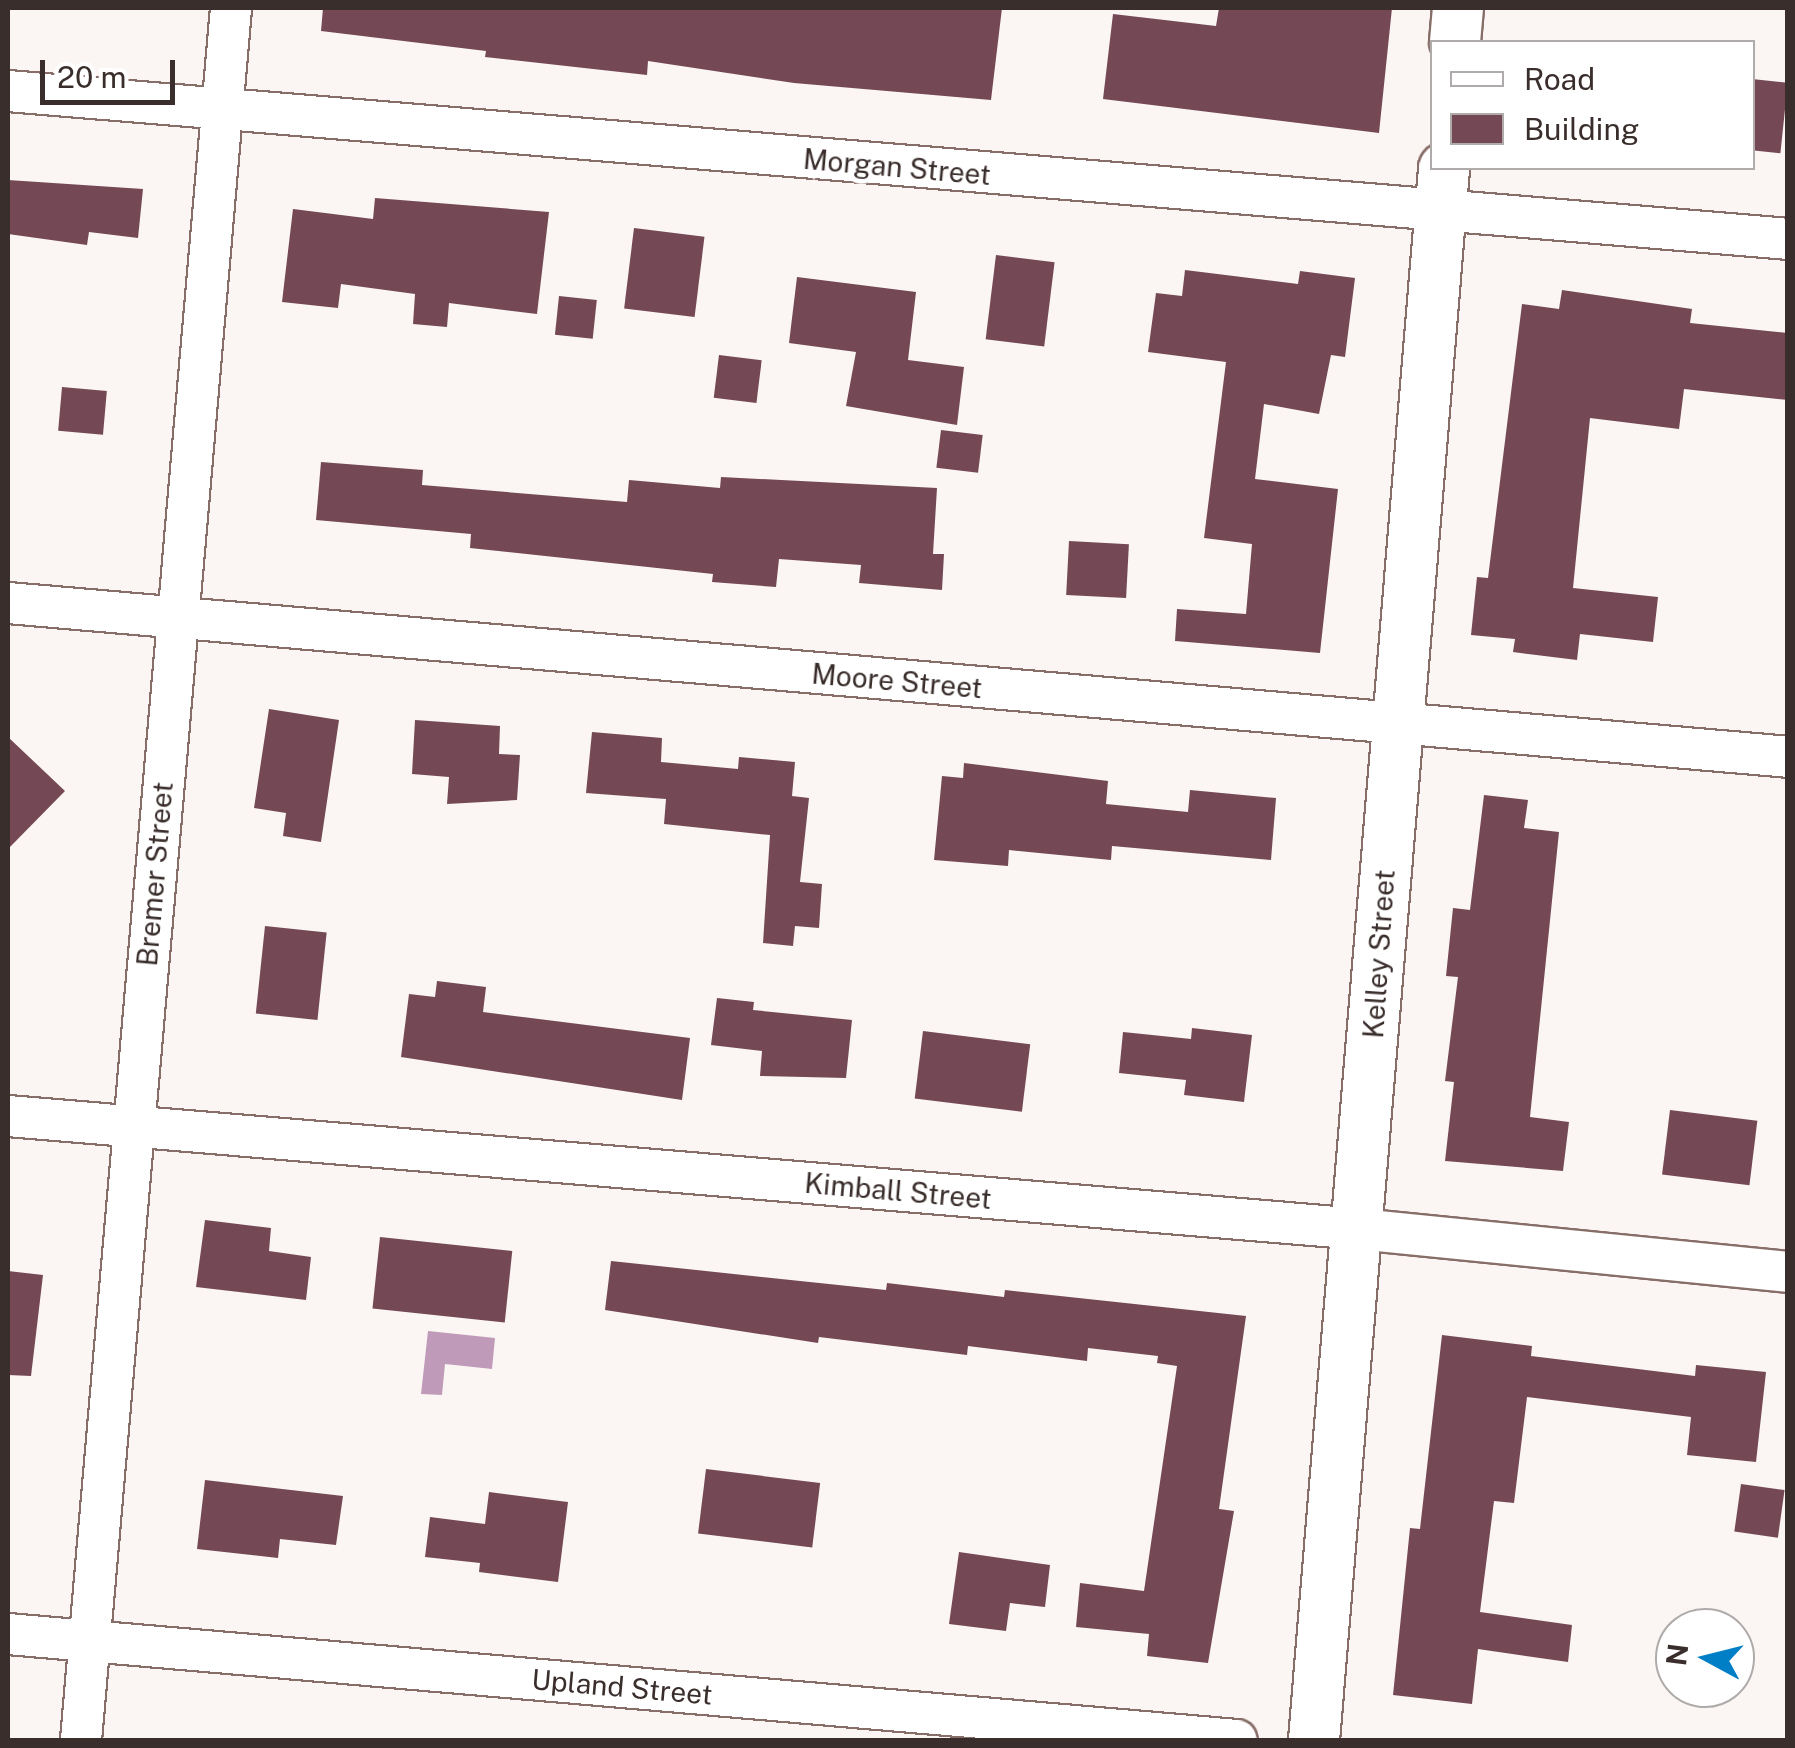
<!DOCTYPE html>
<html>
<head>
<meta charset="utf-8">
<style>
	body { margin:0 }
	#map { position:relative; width:1795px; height:1748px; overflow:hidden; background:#fbf5f3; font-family:"Public Sans",sans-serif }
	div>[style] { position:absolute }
	.water>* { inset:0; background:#c09bb9 }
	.building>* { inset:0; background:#744955; transform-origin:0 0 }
	.roads { filter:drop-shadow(2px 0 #886e69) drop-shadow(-2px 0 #886e69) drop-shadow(0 2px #886e69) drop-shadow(0 -2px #886e69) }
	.minor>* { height:40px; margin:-20px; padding:0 20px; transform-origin:20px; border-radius:20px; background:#fff }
	.tertiary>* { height:50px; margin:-25px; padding:0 25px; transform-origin:25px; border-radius:25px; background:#fff }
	span { translate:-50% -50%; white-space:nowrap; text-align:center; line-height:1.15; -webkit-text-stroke:10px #fff; paint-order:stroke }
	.street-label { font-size:28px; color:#3a2e2c }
	.frame { position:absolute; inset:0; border:10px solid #3a2e2c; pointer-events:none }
	.legend { position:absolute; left:1430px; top:40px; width:325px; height:130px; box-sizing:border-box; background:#fff; border:2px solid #b0abab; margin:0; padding:12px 18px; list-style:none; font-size:30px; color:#3a2e2c }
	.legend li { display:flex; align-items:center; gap:20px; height:50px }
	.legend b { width:50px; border:2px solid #b0abab }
	.north { position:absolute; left:1655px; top:1608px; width:100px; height:100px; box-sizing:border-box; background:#fff; border:2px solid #b0abab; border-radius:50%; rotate:277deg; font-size:28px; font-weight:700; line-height:40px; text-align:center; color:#3a2e2c }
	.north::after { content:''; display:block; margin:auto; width:35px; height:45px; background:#007ec6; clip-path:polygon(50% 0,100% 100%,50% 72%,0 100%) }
	.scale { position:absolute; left:40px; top:60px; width:135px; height:45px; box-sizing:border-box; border:5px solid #3a2e2c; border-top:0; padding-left:12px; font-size:30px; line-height:35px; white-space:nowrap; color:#3a2e2c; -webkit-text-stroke:8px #fff; paint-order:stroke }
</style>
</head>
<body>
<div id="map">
	<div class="water">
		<div style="clip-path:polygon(428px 1331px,495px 1338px,492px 1369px,445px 1364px,442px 1395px,421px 1394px)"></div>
	</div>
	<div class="building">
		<div style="clip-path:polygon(323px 8px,1002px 8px,991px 100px,794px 83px,648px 61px,647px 75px,485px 57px,486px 51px,321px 31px)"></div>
		<div style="clip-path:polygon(1219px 8px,1392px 8px,1379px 133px,1103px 99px,1113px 14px,1216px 26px)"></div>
		<div style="left:1752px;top:79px;width:36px;height:71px;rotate:6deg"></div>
		<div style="clip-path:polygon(8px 180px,143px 189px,138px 238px,89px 232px,87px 245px,8px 234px)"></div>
		<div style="clip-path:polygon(375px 198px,549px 212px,537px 314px,449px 303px,447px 327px,413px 324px,415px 294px,341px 284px,338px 308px,282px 302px,293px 209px,373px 219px)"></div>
		<div style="left:634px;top:228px;width:71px;height:81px;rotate:7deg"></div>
		<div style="left:996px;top:255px;width:59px;height:85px;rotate:7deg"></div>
		<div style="clip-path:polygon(1185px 270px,1298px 284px,1300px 271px,1355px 278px,1345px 357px,1331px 355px,1319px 414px,1264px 404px,1255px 479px,1338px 489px,1320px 653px,1175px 641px,1177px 609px,1246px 614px,1252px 544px,1204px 538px,1226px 362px,1148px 352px,1156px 293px,1182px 296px)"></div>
		<div style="clip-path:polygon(797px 277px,916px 292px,908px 360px,964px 367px,957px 425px,846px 406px,856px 352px,789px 343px)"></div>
		<div style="clip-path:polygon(1562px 290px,1692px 309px,1690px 323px,1788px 333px,1788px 400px,1684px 389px,1679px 429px,1590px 418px,1573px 588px,1658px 597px,1653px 642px,1580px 634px,1577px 660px,1513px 652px,1515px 639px,1471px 635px,1477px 577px,1488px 578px,1522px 304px,1559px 309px)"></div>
		<div style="left:559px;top:296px;width:38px;height:39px;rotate:6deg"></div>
		<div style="left:719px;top:355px;width:43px;height:43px;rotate:7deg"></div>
		<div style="left:62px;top:387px;width:45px;height:44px;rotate:5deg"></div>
		<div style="left:941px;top:430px;width:42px;height:38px;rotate:7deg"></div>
		<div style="clip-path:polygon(321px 462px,423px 470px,422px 485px,627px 502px,629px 480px,720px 488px,721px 477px,937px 488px,933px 554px,944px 554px,942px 590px,859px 583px,861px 565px,779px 559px,776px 587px,712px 582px,713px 574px,470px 548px,471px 534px,316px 520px)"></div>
		<div style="left:1069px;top:541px;width:60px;height:54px;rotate:3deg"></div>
		<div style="clip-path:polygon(269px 709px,339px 720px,321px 842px,283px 836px,286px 813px,254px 808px)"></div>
		<div style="clip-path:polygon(415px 720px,500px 726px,499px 754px,520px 755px,517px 800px,447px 804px,449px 777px,412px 774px)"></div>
		<div style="clip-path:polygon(592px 732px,662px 738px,661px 762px,738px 769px,739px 757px,795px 762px,792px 796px,809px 798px,800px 882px,822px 884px,819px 928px,795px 926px,793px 946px,763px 943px,770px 835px,664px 824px,666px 799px,586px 793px)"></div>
		<div style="clip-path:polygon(8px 737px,65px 791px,8px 849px)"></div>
		<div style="clip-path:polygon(964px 763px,1108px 781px,1106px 804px,1188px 812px,1190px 790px,1276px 798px,1271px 860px,1112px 846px,1111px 860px,1009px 850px,1008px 866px,934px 860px,942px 776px,963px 778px)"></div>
		<div style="clip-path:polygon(1484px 795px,1528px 800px,1524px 828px,1559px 832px,1530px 1117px,1569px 1122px,1563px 1171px,1445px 1161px,1454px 1082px,1445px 1081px,1458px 977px,1446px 976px,1453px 908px,1470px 910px)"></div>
		<div style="left:265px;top:926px;width:62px;height:88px;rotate:6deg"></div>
		<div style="clip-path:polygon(437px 981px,486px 987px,483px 1012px,690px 1038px,682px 1100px,401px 1057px,409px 994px,435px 997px)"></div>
		<div style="clip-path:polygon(717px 998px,754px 1002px,753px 1010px,852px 1020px,846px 1078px,760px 1076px,762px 1051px,711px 1045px)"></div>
		<div style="clip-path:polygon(1192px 1028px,1252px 1035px,1244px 1102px,1184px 1095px,1186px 1080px,1119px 1073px,1123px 1032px,1191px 1039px)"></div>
		<div style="left:923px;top:1031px;width:108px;height:68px;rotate:7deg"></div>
		<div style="left:1670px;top:1110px;width:88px;height:65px;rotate:7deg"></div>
		<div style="clip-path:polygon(205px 1220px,271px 1228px,269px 1251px,311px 1257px,306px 1300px,196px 1287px)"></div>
		<div style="left:380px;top:1237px;width:133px;height:72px;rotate:6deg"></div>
		<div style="clip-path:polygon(611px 1261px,886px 1290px,887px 1283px,1004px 1297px,1005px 1290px,1246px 1316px,1219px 1509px,1234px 1511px,1208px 1663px,1147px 1656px,1149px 1634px,1076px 1627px,1080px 1583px,1144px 1591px,1177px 1366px,1157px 1363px,1158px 1356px,1088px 1348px,1087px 1361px,968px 1346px,967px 1355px,819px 1337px,818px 1343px,605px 1310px)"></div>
		<div style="clip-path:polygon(8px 1271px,43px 1275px,31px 1376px,8px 1375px)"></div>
		<div style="clip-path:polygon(1442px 1335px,1532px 1346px,1531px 1356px,1695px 1376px,1696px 1365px,1766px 1372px,1756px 1462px,1687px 1455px,1691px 1417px,1527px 1397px,1514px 1503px,1494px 1501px,1480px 1612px,1572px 1625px,1568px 1662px,1478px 1649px,1472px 1704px,1393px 1695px,1410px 1528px,1420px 1529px)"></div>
		<div style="left:706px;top:1469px;width:115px;height:65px;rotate:7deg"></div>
		<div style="clip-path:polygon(205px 1480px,343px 1496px,336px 1545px,280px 1539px,278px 1558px,197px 1549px)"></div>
		<div style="left:1741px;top:1484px;width:44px;height:48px;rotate:8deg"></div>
		<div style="clip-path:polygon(489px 1492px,568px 1502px,558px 1582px,479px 1572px,480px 1563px,425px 1557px,430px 1517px,485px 1524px)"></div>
		<div style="clip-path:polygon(959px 1552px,1050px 1565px,1045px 1607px,1010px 1603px,1006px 1631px,949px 1624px)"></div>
	</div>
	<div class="roads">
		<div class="minor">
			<div style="left:8px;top:91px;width:1786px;rotate:4.75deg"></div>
			<div style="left:8px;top:603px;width:1787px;rotate:4.94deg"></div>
			<div style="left:8px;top:1116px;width:1355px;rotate:4.78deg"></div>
			<div style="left:1358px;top:1229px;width:432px;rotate:5.7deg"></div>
			<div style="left:8px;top:1634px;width:1233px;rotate:4.93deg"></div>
			<div style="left:81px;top:1740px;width:1738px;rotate:-85.05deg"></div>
		</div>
		<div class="tertiary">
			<div style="left:1455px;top:42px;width:34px;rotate:-85deg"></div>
			<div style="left:1314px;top:1740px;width:1577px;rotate:-85.27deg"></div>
		</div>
	</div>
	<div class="street-label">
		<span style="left:897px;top:167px;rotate:5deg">Morgan Street</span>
		<span style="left:897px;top:681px;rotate:5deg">Moore Street</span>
		<span style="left:155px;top:874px;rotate:-85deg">Bremer Street</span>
		<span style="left:1379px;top:954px;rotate:-86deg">Kelley Street</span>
		<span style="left:898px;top:1191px;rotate:5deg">Kimball Street</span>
		<span style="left:622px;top:1687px;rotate:5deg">Upland Street</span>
	</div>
	<div class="frame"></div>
	<ul class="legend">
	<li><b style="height:12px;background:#fff"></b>Road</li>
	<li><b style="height:28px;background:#744955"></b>Building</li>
	</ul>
	<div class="north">N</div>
	<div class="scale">20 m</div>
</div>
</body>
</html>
